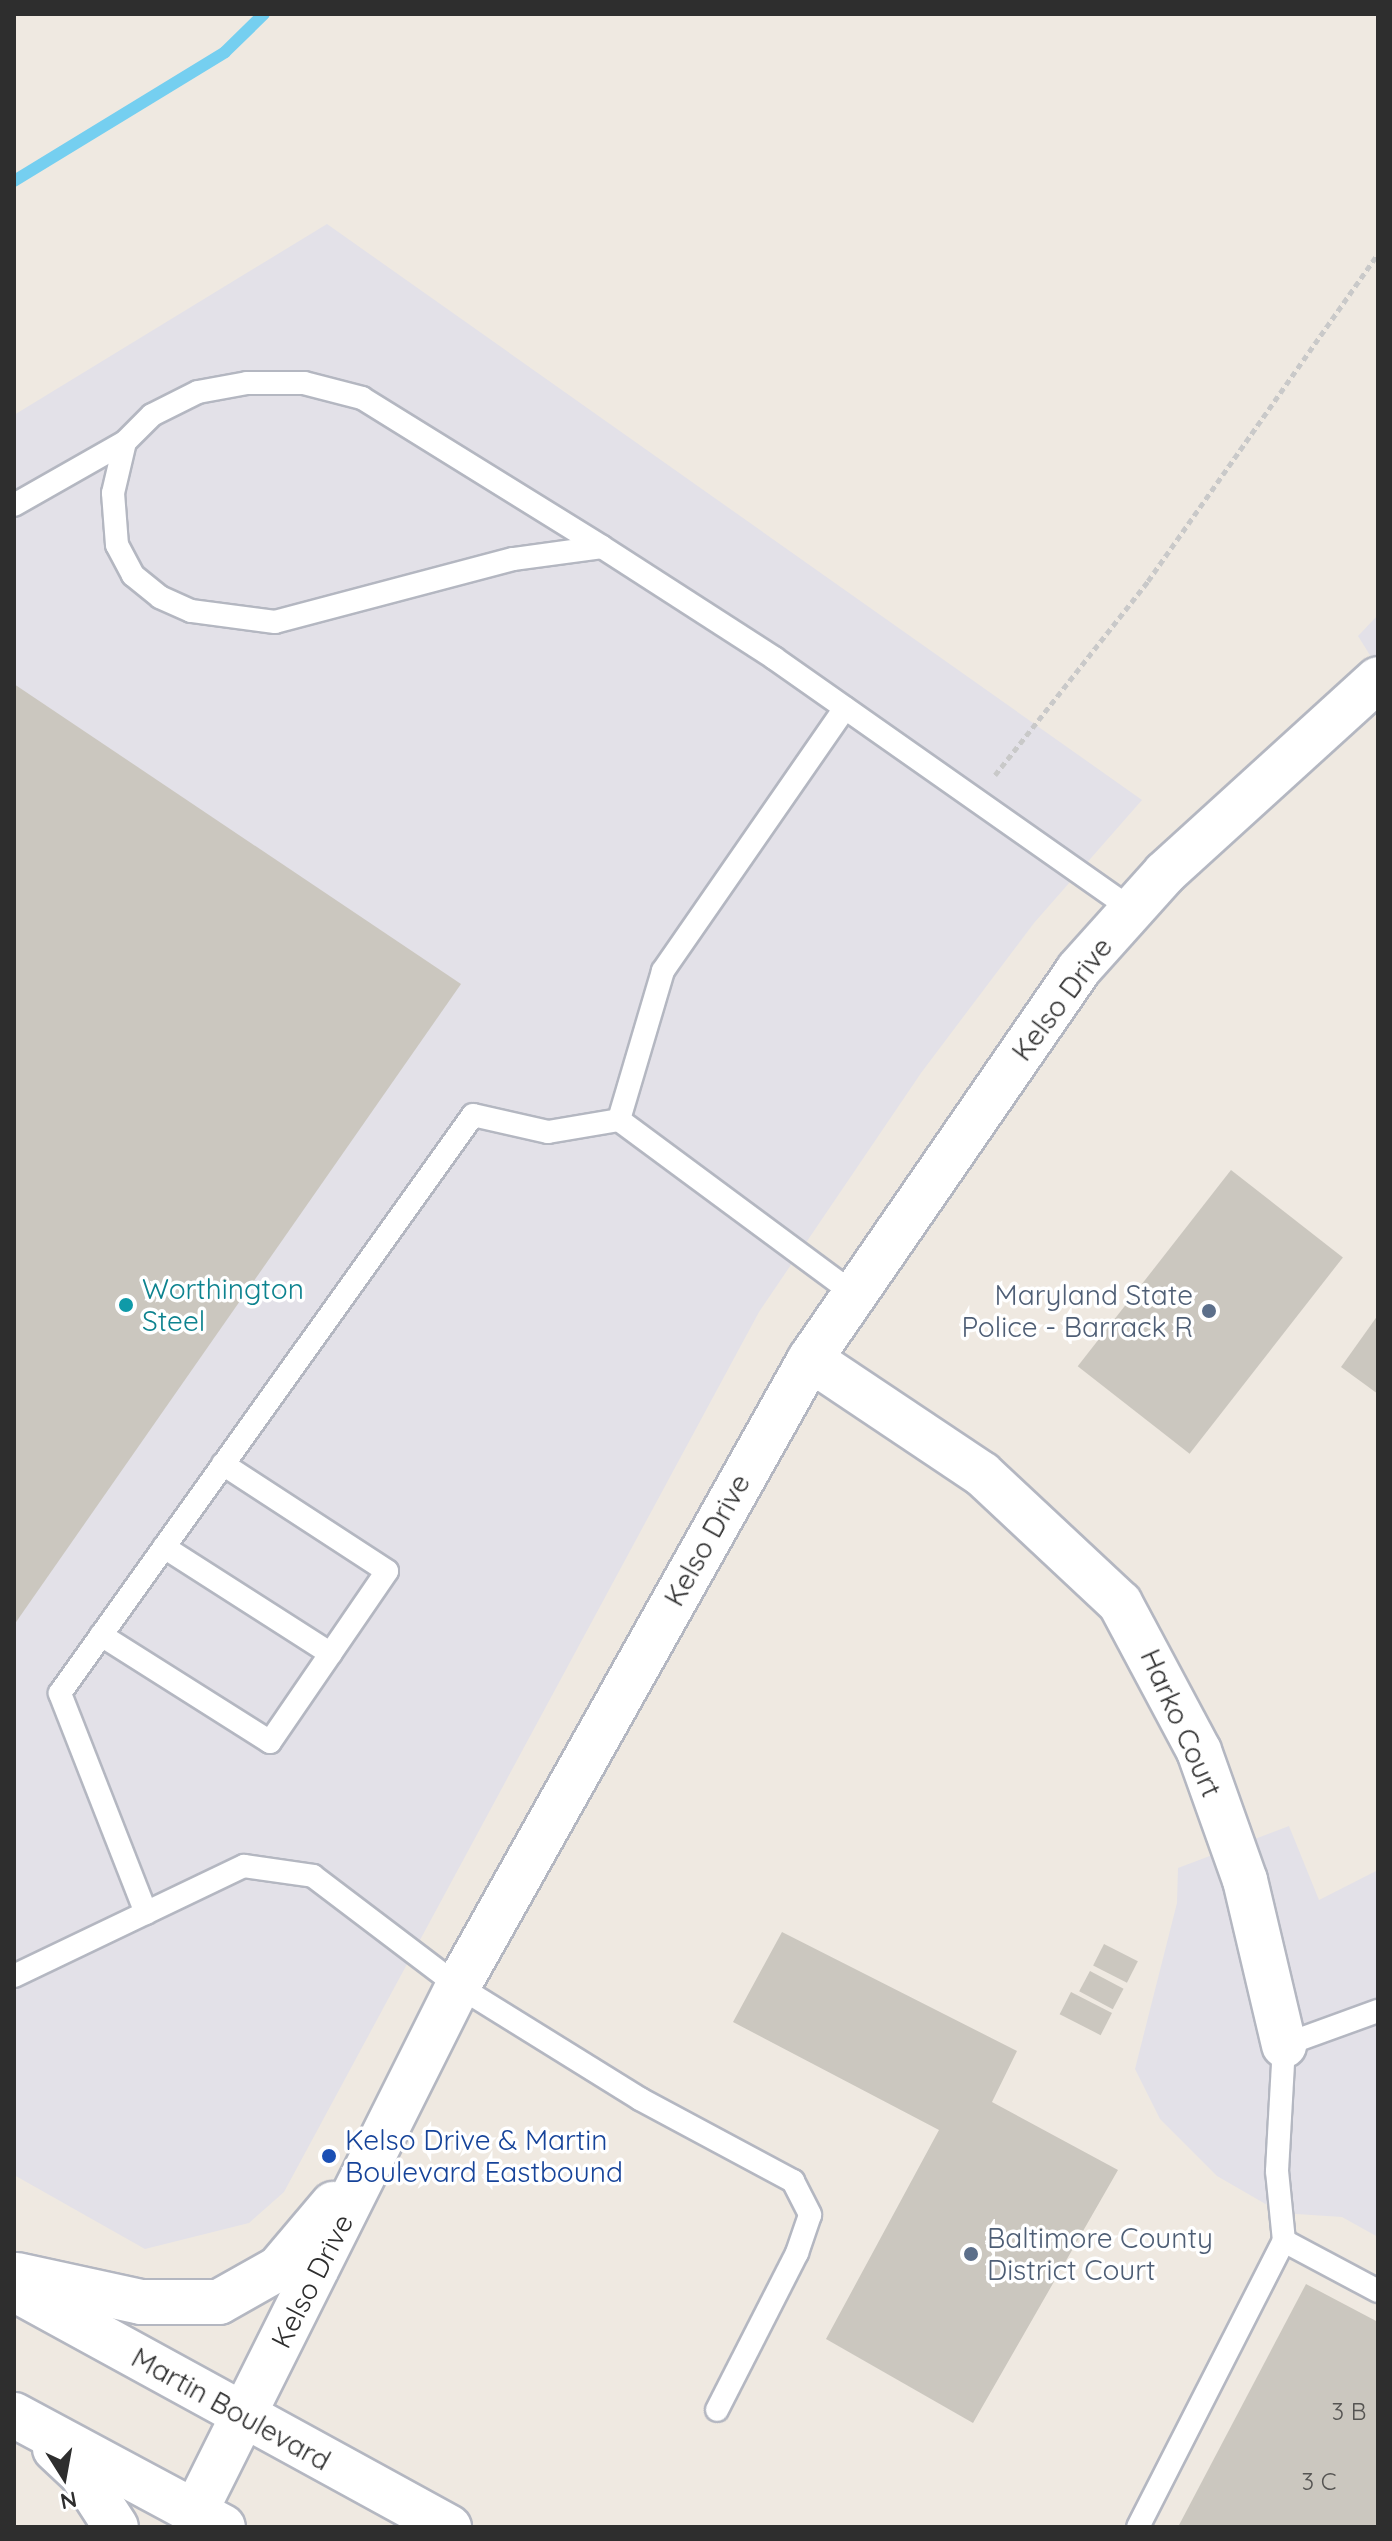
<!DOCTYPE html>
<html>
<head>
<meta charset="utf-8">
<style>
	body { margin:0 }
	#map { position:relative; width:1392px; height:2541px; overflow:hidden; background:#efe9e1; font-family:Quicksand,sans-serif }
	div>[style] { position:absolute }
	.industrial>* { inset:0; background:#e3e1e8 }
	.stream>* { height:12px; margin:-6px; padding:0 6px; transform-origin:6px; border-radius:6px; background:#75cff0 }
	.building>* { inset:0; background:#cbc7bf; transform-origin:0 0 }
	.path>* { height:5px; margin-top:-2.5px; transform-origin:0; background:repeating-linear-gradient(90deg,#c9c9c9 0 6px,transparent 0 10px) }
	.roads { filter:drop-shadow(2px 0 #b4b7c1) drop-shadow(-2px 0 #b4b7c1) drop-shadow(0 2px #b4b7c1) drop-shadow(0 -2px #b4b7c1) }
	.lane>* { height:22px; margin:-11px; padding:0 11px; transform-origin:11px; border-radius:11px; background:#fff }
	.street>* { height:44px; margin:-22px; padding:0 22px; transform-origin:22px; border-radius:22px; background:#fff }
	.secondary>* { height:44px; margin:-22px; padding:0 22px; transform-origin:22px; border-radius:22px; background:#fff }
	.dots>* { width:22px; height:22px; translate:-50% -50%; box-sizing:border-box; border:4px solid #fff; border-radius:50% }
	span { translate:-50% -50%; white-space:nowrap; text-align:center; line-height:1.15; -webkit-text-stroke:7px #fff; paint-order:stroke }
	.number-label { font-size:24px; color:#555452 }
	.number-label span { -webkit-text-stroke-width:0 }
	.street-label { font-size:28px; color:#2e2e2e }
	.culture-label { font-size:28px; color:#0d838f }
	.left { translate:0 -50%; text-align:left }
	.service-label { font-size:28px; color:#4e5e75 }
	.right { translate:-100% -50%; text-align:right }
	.transit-label { font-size:28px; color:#164399 }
	.frame { position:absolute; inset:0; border:16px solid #2e2e2e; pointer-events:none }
	.north { position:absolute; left:24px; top:2437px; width:80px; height:80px; -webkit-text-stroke:6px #fff; paint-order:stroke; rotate:169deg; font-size:22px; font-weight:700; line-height:32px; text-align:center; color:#2e2e2e }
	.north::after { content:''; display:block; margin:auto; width:28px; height:36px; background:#2e2e2e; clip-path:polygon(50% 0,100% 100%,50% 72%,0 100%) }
</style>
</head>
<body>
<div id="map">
	<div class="industrial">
		<div style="clip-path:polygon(327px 224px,1142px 800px,1034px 923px,921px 1073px,759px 1312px,284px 2192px,249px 2223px,145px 2249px,14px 2175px,14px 415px)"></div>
		<div style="clip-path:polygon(1378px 615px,1378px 668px,1358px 636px)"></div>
		<div style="clip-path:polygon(1289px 1826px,1319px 1900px,1378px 1870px,1378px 2237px,1342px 2217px,1281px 2213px,1217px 2176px,1160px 2119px,1135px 2069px,1177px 1903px,1178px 1868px)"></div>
	</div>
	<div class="stream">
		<div style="left:14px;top:181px;width:247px;rotate:-31.4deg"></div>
		<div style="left:225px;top:52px;width:54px;rotate:-44.3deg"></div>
	</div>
	<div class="building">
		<div style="clip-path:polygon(14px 684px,461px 984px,14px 1625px)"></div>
		<div style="left:1231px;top:1170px;width:142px;height:249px;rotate:38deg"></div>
		<div style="clip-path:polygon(1378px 1315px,1378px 1394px,1341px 1367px)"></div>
		<div style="clip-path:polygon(782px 1932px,1017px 2051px,992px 2102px,1118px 2170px,973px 2423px,826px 2339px,939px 2130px,733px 2022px)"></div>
		<div style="left:1104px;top:1944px;width:38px;height:24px;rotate:27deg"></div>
		<div style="left:1090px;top:1971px;width:38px;height:23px;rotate:28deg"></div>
		<div style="left:1071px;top:1992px;width:46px;height:25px;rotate:27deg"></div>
		<div style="clip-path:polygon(1306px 2284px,1378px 2322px,1378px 2527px,1178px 2527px)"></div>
	</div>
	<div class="path">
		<div style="left:995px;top:775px;width:247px;rotate:-51.7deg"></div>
		<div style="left:1148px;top:581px;width:400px;rotate:-54.9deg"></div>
	</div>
	<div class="roads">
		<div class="lane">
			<div style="left:247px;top:383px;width:57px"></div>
			<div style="left:304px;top:383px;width:60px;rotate:14.5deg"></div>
			<div style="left:362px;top:398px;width:282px;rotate:31.8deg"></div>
			<div style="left:602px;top:547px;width:90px;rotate:172.3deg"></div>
			<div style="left:513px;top:559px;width:246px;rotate:165.2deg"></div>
			<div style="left:275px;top:622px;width:85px;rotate:-172.5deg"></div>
			<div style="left:191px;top:611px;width:34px;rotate:-156deg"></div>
			<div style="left:160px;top:597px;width:35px;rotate:-141deg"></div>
			<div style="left:133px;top:575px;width:34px;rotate:-118deg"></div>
			<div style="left:117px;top:545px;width:52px;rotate:-94.4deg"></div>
			<div style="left:113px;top:493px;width:52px;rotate:-76.8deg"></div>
			<div style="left:125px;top:442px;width:38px;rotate:-45deg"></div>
			<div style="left:152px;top:415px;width:51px;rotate:-26.6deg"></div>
			<div style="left:198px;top:392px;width:50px;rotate:-10.4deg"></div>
			<div style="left:14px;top:505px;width:128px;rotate:-29.6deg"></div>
			<div style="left:602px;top:547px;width:205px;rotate:32.8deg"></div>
			<div style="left:774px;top:658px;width:438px;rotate:35.1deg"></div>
			<div style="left:845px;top:708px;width:320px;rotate:124.7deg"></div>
			<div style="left:663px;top:971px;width:155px;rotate:106.5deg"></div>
			<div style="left:619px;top:1120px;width:292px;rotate:36.5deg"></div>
			<div style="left:164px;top:1547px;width:198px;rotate:32.6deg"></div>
			<div style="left:101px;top:1635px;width:200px;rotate:32.3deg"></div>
			<div style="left:270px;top:1742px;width:207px;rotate:-55.6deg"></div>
			<div style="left:387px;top:1571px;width:196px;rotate:-146.9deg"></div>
			<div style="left:146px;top:1913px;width:236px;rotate:-111.4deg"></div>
			<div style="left:60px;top:1693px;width:710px;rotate:-54.45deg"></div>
			<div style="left:473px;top:1115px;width:77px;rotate:12.8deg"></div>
			<div style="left:548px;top:1132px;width:72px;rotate:-9.6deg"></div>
			<div style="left:14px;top:1976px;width:255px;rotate:-25.6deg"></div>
			<div style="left:244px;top:1866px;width:70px;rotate:8.2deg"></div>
			<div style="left:313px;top:1876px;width:182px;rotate:37.2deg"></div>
			<div style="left:458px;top:1986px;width:214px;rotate:31.8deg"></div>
			<div style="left:640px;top:2099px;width:174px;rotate:28.2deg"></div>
			<div style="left:793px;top:2181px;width:38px;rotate:63deg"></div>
			<div style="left:810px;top:2215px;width:40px;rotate:108.9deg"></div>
			<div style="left:797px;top:2253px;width:176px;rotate:117deg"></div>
			<div style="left:1284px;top:2241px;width:106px;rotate:28deg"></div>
			<div style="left:1138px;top:2527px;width:321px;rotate:-63deg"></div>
			<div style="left:1284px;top:2241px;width:70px;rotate:-95.7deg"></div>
			<div style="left:1277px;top:2171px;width:126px;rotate:-86.8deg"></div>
			<div style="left:1284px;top:2045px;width:100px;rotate:-19.9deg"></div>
		</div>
		<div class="street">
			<div style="left:810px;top:1359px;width:207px;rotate:33.8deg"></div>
			<div style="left:982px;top:1474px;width:189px;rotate:43.1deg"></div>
			<div style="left:1120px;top:1603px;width:168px;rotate:61.9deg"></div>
			<div style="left:1199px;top:1751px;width:137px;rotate:70.4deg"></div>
			<div style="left:1245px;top:1880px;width:170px;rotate:76.7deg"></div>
		</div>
		<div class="secondary">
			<div style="left:17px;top:2275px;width:127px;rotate:12.3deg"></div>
			<div style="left:141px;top:2302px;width:78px"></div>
			<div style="left:219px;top:2302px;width:69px;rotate:-29.5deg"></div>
			<div style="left:279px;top:2268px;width:84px;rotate:-49.8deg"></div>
			<div style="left:14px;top:2289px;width:496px;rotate:28.7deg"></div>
			<div style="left:14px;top:2415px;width:237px;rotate:28.2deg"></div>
			<div style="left:55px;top:2449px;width:35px;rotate:43deg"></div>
			<div style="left:81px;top:2473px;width:64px;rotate:57.1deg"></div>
			<div style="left:195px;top:2512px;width:588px;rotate:-63.43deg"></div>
			<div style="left:458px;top:1986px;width:719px;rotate:-60.69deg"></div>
			<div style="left:810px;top:1359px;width:472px;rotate:-55.4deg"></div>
			<div style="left:1078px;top:970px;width:130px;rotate:-48.1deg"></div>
			<div style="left:1165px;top:873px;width:288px;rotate:-42.3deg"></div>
		</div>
	</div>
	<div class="dots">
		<div style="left:126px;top:1305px;background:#0f9aa8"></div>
		<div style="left:1209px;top:1311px;background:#5c6f8a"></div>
		<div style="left:329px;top:2156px;background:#1a4fb4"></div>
		<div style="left:971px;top:2254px;background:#5c6f8a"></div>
	</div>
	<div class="number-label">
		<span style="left:1349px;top:2412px">3 B</span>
		<span style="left:1319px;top:2482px">3 C</span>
	</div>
	<div class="street-label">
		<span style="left:1062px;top:999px;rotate:-53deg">Kelso Drive</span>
		<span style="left:707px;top:1540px;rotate:-61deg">Kelso Drive</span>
		<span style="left:1181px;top:1723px;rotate:66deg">Harko Court</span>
		<span style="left:312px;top:2281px;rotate:-63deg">Kelso Drive</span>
		<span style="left:231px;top:2409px;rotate:29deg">Martin Boulevard</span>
	</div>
	<div class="culture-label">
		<span class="left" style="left:142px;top:1305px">Worthington<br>Steel</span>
	</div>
	<div class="service-label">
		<span class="right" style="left:1193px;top:1311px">Maryland State<br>Police - Barrack R</span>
		<span class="left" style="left:987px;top:2254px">Baltimore County<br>District Court</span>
	</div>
	<div class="transit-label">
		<span class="left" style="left:345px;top:2156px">Kelso Drive &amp; Martin<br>Boulevard Eastbound</span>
	</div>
	<div class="frame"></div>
	<div class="north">N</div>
</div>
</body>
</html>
